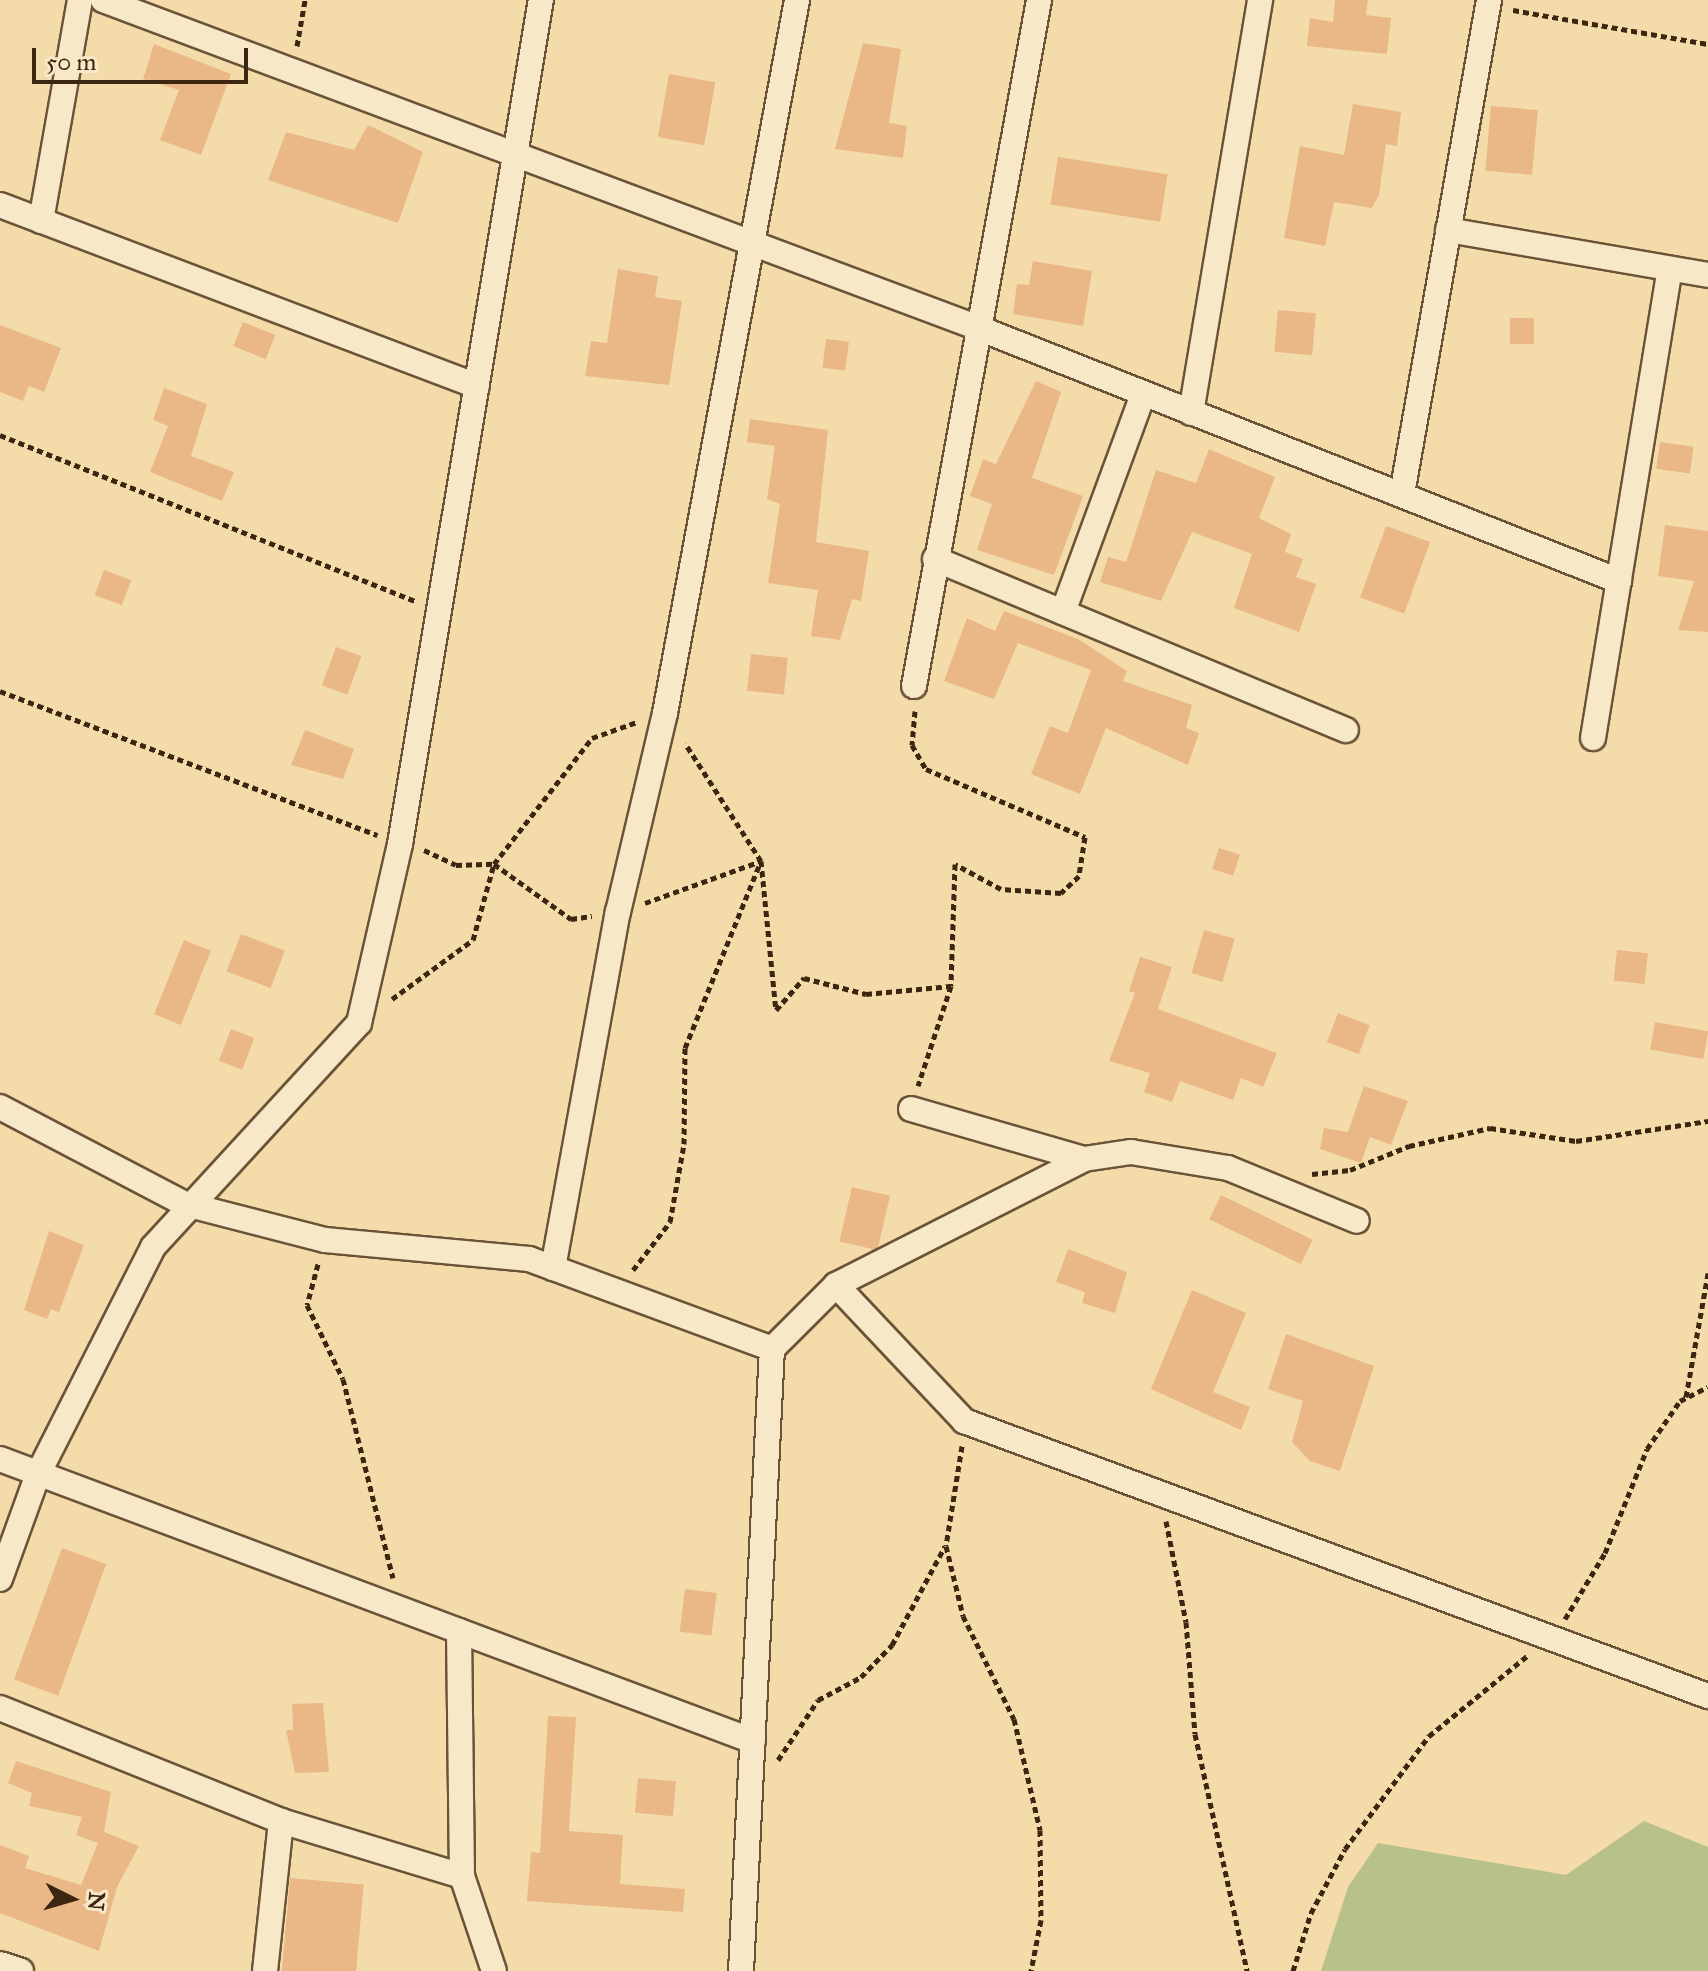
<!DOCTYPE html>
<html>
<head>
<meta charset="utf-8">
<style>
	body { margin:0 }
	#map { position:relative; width:1708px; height:1971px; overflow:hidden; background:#f3dcaa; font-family:"IM FELL Great Primer",serif }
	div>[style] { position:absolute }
	.green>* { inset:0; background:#b9c18a }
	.building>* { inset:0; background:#eab887; transform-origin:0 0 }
	.path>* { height:5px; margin-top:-2.5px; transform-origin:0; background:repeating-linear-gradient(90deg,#3c2511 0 6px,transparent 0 10px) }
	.roads { filter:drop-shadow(2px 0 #6a5337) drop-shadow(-2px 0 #6a5337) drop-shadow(0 2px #6a5337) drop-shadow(0 -2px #6a5337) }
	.minor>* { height:24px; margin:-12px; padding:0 12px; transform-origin:12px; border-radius:12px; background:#f7e8c8 }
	span { translate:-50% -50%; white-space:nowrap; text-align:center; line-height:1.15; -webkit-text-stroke:6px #f7e8c8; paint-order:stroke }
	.north { position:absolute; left:32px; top:1859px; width:80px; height:80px; -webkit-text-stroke:6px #f7e8c8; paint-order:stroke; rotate:95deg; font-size:22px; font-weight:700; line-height:32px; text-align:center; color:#3c2511 }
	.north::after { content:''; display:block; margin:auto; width:28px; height:36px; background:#3c2511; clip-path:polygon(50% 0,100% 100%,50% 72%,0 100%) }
	.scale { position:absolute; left:32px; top:48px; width:216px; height:36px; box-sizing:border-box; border:4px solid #3c2511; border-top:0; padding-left:10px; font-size:24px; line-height:28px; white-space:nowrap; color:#3c2511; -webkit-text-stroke:6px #f7e8c8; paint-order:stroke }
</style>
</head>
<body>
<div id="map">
	<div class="green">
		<div style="clip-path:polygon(1644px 1821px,1708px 1847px,1708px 1971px,1321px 1971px,1348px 1887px,1378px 1843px,1566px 1875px)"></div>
	</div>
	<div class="building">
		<div style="clip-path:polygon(1335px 0,1368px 0,1366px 15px,1391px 18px,1387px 54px,1307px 46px,1310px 18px,1333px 22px)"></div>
		<div style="clip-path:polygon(863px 43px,901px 49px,889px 123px,907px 126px,903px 158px,835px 149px)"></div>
		<div style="clip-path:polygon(154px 44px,231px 74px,201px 155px,160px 140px,179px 90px,143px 79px)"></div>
		<div style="left:669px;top:74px;width:47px;height:64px;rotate:10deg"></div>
		<div style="clip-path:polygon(1353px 104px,1401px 112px,1397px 146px,1386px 144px,1379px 195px,1372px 208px,1334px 202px,1325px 246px,1284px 238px,1300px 146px,1344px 155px)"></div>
		<div style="left:1491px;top:106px;width:47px;height:65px;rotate:5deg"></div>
		<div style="clip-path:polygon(368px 125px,423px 152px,398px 223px,268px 180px,286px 132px,354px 150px)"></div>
		<div style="left:1058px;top:157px;width:111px;height:48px;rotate:9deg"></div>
		<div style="clip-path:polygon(1033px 261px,1092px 271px,1083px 326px,1013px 314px,1017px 284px,1029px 285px)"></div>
		<div style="clip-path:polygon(618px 269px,658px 276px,655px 297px,682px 301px,669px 385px,585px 376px,591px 341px,607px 343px)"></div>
		<div style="left:1278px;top:310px;width:38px;height:42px;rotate:5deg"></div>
		<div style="left:1510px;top:318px;width:24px;height:26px"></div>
		<div style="left:243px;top:322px;width:35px;height:26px;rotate:22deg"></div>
		<div style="clip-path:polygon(0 325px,61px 348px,44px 392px,29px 386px,23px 401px,0 392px)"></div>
		<div style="left:826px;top:339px;width:23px;height:29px;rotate:7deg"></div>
		<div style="clip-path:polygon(1036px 381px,1061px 392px,1032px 478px,1083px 496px,1054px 575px,977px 550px,992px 504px,970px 496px,983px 459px,996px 464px)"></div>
		<div style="clip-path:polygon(164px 388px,207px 404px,191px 456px,234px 472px,222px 501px,150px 472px,168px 426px,153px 420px)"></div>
		<div style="clip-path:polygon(750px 419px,828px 430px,816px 542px,869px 551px,861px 601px,852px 599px,840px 640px,811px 636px,818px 590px,768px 583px,780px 504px,767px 499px,775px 446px,747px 442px)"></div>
		<div style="left:1660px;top:442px;width:34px;height:27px;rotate:8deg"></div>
		<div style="clip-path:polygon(1209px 449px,1275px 477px,1259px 518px,1291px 534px,1285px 552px,1303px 559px,1296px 577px,1316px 584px,1299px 632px,1234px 608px,1252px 554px,1192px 532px,1161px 601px,1100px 582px,1108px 557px,1126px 562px,1156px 470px,1196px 483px)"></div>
		<div style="clip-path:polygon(1665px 525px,1708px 531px,1708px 632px,1678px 630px,1694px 581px,1658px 576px)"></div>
		<div style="left:1386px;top:526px;width:47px;height:76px;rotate:20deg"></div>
		<div style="left:104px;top:570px;width:29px;height:27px;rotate:20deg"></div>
		<div style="clip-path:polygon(1004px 611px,1078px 639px,1127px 671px,1123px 681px,1192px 705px,1186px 728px,1199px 733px,1188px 765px,1106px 728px,1080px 794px,1031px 774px,1050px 726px,1068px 733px,1091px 670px,1018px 643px,994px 699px,944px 681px,967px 618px,995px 631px)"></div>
		<div style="left:336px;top:647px;width:27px;height:41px;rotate:20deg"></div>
		<div style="left:751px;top:654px;width:37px;height:37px;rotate:6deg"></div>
		<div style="clip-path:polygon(305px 730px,354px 749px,343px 779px,291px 765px)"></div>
		<div style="left:1219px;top:848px;width:22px;height:22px;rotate:18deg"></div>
		<div style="left:1204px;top:930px;width:32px;height:45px;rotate:16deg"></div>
		<div style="left:241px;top:934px;width:47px;height:40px;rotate:21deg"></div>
		<div style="left:184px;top:940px;width:29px;height:80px;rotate:22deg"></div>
		<div style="left:1617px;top:950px;width:31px;height:31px;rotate:6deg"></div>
		<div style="clip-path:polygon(1140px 957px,1172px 967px,1158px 1009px,1277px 1053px,1263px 1087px,1241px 1078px,1233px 1100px,1180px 1081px,1172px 1102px,1144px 1092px,1150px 1073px,1109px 1061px,1135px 993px,1129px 991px)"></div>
		<div style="left:1338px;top:1013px;width:34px;height:31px;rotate:21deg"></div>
		<div style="left:1655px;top:1022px;width:54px;height:28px;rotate:10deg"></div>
		<div style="left:231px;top:1029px;width:25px;height:34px;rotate:21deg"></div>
		<div style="clip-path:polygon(1364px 1086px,1408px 1101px,1391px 1145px,1370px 1137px,1361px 1163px,1320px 1149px,1324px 1128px,1348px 1132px)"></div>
		<div style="left:852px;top:1187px;width:39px;height:56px;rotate:13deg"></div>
		<div style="left:1221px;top:1195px;width:102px;height:27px;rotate:26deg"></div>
		<div style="clip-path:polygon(49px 1231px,84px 1245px,59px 1312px,51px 1309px,47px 1319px,24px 1310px)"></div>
		<div style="clip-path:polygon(1068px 1249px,1127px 1272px,1115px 1313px,1082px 1303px,1085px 1292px,1056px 1282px)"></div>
		<div style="clip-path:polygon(1192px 1290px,1246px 1313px,1213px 1392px,1250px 1407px,1241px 1430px,1151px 1389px)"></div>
		<div style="clip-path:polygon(1286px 1334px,1374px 1366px,1340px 1471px,1310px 1461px,1292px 1442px,1303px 1401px,1268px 1389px)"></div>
		<div style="left:62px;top:1548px;width:47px;height:140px;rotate:20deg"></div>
		<div style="left:685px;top:1589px;width:32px;height:43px;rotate:7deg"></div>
		<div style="clip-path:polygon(323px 1703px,329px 1772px,295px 1773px,286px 1730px,293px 1730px,292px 1704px)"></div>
		<div style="clip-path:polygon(548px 1716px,576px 1717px,569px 1831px,623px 1835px,620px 1884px,685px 1889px,683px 1912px,527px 1901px,531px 1852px,540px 1853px)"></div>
		<div style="clip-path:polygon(16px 1761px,111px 1792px,104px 1832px,139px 1846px,117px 1887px,99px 1951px,0 1913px,0 1845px,29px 1856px,25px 1868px,81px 1885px,98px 1843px,76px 1835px,82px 1817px,29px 1806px,32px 1793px,8px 1783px)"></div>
		<div style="left:638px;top:1778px;width:38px;height:35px;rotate:5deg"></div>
		<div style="left:290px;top:1878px;width:74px;height:94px;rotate:5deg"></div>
	</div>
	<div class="path">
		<div style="left:1513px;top:10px;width:198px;rotate:9.9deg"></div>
		<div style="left:297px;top:46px;width:47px;rotate:-80.1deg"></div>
		<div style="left:0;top:435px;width:448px;rotate:21.8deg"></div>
		<div style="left:0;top:691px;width:404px;rotate:20.9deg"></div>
		<div style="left:915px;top:711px;width:34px;rotate:95deg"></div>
		<div style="left:912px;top:745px;width:28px;rotate:60deg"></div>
		<div style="left:926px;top:769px;width:173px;rotate:23.2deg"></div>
		<div style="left:1085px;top:837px;width:39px;rotate:99deg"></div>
		<div style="left:1079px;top:876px;width:25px;rotate:137deg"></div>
		<div style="left:1061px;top:893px;width:60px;rotate:-176.2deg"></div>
		<div style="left:1001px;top:889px;width:52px;rotate:-151.5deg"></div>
		<div style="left:955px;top:864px;width:122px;rotate:91.9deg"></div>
		<div style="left:424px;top:850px;width:35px;rotate:25deg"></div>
		<div style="left:456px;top:865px;width:38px;rotate:-2deg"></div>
		<div style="left:494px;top:864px;width:95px;rotate:35.5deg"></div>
		<div style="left:571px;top:919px;width:21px;rotate:-8deg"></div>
		<div style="left:645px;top:903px;width:123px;rotate:-19.9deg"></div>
		<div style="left:761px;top:861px;width:150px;rotate:84.3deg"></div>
		<div style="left:776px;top:1010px;width:43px;rotate:-48.8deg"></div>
		<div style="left:804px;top:978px;width:64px;rotate:14.5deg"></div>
		<div style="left:866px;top:994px;width:85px;rotate:-5.4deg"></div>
		<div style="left:951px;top:986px;width:105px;rotate:108.3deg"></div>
		<div style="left:392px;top:999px;width:100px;rotate:-36.1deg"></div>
		<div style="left:473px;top:940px;width:79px;rotate:-74.6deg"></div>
		<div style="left:494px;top:864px;width:160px;rotate:-52.1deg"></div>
		<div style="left:592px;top:738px;width:48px;rotate:-19.6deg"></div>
		<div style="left:1312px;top:1174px;width:38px;rotate:-6deg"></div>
		<div style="left:1350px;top:1170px;width:64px;rotate:-22.1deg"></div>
		<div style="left:1409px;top:1146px;width:83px;rotate:-12.5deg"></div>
		<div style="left:1490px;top:1128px;width:87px;rotate:8.6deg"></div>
		<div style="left:1576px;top:1141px;width:134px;rotate:-8.6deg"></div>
		<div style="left:318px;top:1264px;width:42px;rotate:105deg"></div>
		<div style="left:307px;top:1305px;width:82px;rotate:64.1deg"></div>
		<div style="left:343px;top:1379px;width:205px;rotate:75.9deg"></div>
		<div style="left:633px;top:1270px;width:61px;rotate:-52.4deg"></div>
		<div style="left:670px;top:1222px;width:79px;rotate:-79.8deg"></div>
		<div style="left:684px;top:1144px;width:96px;rotate:-89.4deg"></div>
		<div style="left:685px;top:1048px;width:202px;rotate:-67.9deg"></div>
		<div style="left:761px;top:861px;width:140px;rotate:-122.8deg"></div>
		<div style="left:1686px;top:1397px;width:126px;rotate:-79.9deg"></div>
		<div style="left:962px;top:1446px;width:101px;rotate:99.1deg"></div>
		<div style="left:946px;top:1546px;width:72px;rotate:76.3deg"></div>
		<div style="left:963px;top:1616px;width:115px;rotate:63.7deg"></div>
		<div style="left:1014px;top:1719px;width:114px;rotate:76.8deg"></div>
		<div style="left:1040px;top:1830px;width:90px;rotate:89.4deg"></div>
		<div style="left:1041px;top:1920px;width:52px;rotate:101.1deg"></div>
		<div style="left:1166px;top:1521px;width:103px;rotate:78.8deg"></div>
		<div style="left:1186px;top:1622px;width:112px;rotate:85.4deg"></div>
		<div style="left:1195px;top:1734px;width:243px;rotate:77.6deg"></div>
		<div style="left:1565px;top:1619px;width:77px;rotate:-58.8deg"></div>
		<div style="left:1605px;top:1553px;width:112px;rotate:-68deg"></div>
		<div style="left:1647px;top:1449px;width:58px;rotate:-55.5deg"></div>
		<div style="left:1680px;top:1401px;width:31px;rotate:-27deg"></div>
		<div style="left:778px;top:1760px;width:72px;rotate:-56.3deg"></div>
		<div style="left:818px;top:1700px;width:49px;rotate:-28.1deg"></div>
		<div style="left:861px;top:1677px;width:45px;rotate:-45.9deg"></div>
		<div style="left:892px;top:1645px;width:112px;rotate:-61.8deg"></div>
		<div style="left:1293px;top:1971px;width:61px;rotate:-72.8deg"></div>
		<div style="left:1311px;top:1913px;width:72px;rotate:-62deg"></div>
		<div style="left:1345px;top:1849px;width:141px;rotate:-53.4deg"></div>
		<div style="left:1429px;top:1736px;width:127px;rotate:-39.2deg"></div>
	</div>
	<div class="roads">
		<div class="minor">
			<div style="left:103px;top:0;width:938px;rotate:20.54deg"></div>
			<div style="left:981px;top:329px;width:686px;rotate:21.55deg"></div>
			<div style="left:0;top:205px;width:510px;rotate:20.78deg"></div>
			<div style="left:41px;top:221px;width:224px;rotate:-80deg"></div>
			<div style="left:1448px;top:230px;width:264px;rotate:9.8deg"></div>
			<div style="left:1191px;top:413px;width:419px;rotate:-80.5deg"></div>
			<div style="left:1402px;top:494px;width:502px;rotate:-80.01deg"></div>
			<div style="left:935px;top:559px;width:445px;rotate:22.6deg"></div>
			<div style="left:1063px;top:612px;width:232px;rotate:-69.8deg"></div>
			<div style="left:914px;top:686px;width:697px;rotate:-79.67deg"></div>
			<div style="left:1593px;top:738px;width:475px;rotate:-80.7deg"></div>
			<div style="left:0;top:1107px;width:209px;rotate:27.7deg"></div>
			<div style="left:185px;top:1204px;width:145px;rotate:14.4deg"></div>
			<div style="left:325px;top:1240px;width:205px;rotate:5.3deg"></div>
			<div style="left:529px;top:1259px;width:259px;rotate:20.3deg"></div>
			<div style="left:772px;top:1349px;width:91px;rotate:-45deg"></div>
			<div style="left:836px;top:1285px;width:187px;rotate:46.7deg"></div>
			<div style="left:964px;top:1421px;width:793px;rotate:20.29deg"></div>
			<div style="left:1084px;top:1159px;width:48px;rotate:-8.5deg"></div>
			<div style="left:1131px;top:1152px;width:98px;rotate:9.4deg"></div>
			<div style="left:1228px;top:1168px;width:139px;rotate:22.3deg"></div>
			<div style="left:553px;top:1268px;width:362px;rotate:-79.7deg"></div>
			<div style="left:618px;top:912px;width:204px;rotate:-76.7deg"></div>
			<div style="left:665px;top:713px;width:725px;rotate:-79.51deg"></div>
			<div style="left:836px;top:1285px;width:278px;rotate:-26.9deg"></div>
			<div style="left:1084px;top:1159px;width:180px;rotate:-163.9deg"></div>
			<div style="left:0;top:1459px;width:804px;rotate:20.53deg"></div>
			<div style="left:0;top:1579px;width:112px;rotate:-70.1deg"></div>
			<div style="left:38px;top:1474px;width:254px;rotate:-63.1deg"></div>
			<div style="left:153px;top:1247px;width:304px;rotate:-47.4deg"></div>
			<div style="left:359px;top:1023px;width:184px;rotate:-77.1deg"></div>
			<div style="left:400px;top:844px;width:856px;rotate:-80.52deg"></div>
			<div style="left:459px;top:1631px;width:245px;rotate:89.3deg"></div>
			<div style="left:462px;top:1876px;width:100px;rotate:71.4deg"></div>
			<div style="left:0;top:1708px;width:303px;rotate:21.9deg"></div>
			<div style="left:281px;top:1821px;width:189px;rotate:16.9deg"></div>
			<div style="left:0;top:1964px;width:22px;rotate:18deg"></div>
			<div style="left:265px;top:1971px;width:151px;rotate:-83.9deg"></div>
			<div style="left:741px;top:1971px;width:623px;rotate:-87.15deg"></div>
		</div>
	</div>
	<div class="north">N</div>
	<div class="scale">50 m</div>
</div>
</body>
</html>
